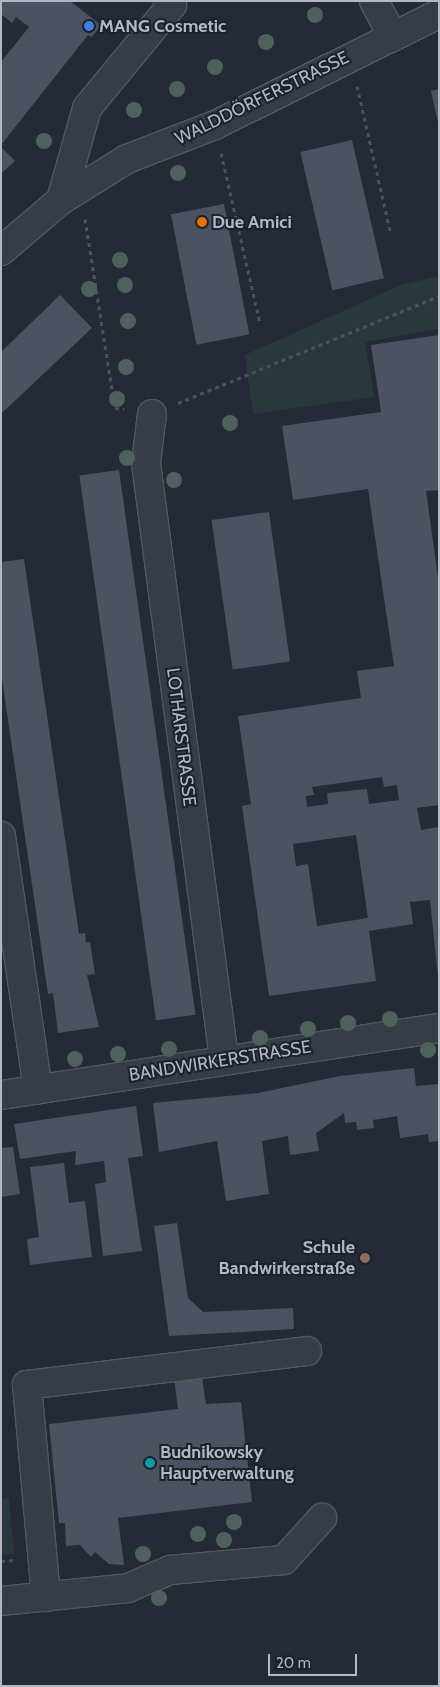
<!DOCTYPE html>
<html>
<head>
<meta charset="utf-8">
<style>
	body { margin:0 }
	#map { position:relative; width:440px; height:1687px; overflow:hidden; background:#242a36; font-family:Cabin,sans-serif }
	div>[style] { position:absolute }
	.green>* { inset:0; background:#29393b }
	.building>* { inset:0; background:#4c5261; transform-origin:0 0 }
	.path>* { height:3px; margin-top:-1.5px; transform-origin:0; background:repeating-linear-gradient(90deg,#475558 0 4px,transparent 0 8px) }
	.roads { filter:drop-shadow(1px 0 #525761) drop-shadow(-1px 0 #525761) drop-shadow(0 1px #525761) drop-shadow(0 -1px #525761) }
	.minor>* { height:28px; margin:-14px; padding:0 14px; transform-origin:14px; border-radius:14px; background:#373c46 }
	.trees>* { width:16px; height:16px; margin:-8px; border-radius:50%; background:#4c625a }
	.dots>* { width:14px; height:14px; translate:-50% -50%; box-sizing:border-box; border:2px solid #1c212b; border-radius:50% }
	span { translate:-50% -50%; white-space:nowrap; text-align:center; line-height:1.15; -webkit-text-stroke:4px #1c212b; paint-order:stroke }
	.poi-label { font-size:18px; color:#b2b7c3; font-weight:700 }
	.left { translate:0 -50%; text-align:left }
	.right { translate:-100% -50%; text-align:right }
	.street-label { font-size:18px; color:#b2b7c3 }
	.frame { position:absolute; inset:0; border:2px solid #b2b7c3; pointer-events:none }
	.scale { position:absolute; left:268px; top:1654px; width:89px; height:22px; box-sizing:border-box; border:2px solid #b2b7c3; border-top:0; padding-left:6px; font-size:15px; line-height:18px; white-space:nowrap; color:#b2b7c3; -webkit-text-stroke:4px #1c212b; paint-order:stroke }
</style>
</head>
<body>
<div id="map">
	<div class="green">
		<div style="clip-path:polygon(439px 276px,439px 329px,365px 342px,374px 397px,253px 414px,245px 355px,401px 285px)"></div>
		<div style="clip-path:polygon(9px 1498px,14px 1554px,1px 1555px,1px 1499px)"></div>
	</div>
	<div class="building">
		<div style="clip-path:polygon(1px 1px,70px 1px,101px 25px,92px 37px,88px 35px,1px 145px,1px 62px,29px 27px,16px 17px,12px 23px,1px 14px)"></div>
		<div style="clip-path:polygon(439px 89px,439px 123px,438px 123px,431px 91px)"></div>
		<div style="left:352px;top:140px;width:142px;height:53px;rotate:77deg"></div>
		<div style="clip-path:polygon(1px 147px,15px 161px,1px 174px)"></div>
		<div style="left:224px;top:204px;width:133px;height:54px;rotate:79deg"></div>
		<div style="clip-path:polygon(60px 295px,92px 328px,1px 414px,1px 352px)"></div>
		<div style="clip-path:polygon(evenodd,439px 335px,439px 490px,426px 491px,439px 584px,439px 805px,417px 808px,421px 830px,439px 827px,439px 987px,430px 900px,410px 902px,413px 924px,369px 931px,376px 981px,269px 996px,242px 806px,251px 804px,238px 716px,361px 698px,357px 671px,394px 666px,368px 489px,293px 500px,282px 426px,381px 412px,371px 345px,439px 335px,382px 777px,384px 787px,397px 785px,399px 800px,369px 804px,367px 789px,327px 793px,328px 804px,307px 807px,306px 796px,314px 795px,312px 787px,382px 777px,439px 335px,356px 835px,368px 918px,317px 926px,308px 864px,296px 866px,293px 844px,356px 835px)"></div>
		<div style="left:119px;top:470px;width:550px;height:40px;rotate:82deg"></div>
		<div style="left:269px;top:512px;width:151px;height:58px;rotate:82deg"></div>
		<div style="clip-path:polygon(24px 559px,79px 934px,85px 933px,86px 943px,90px 942px,95px 974px,87px 975px,99px 1027px,58px 1033px,53px 993px,48px 994px,1px 672px,1px 562px)"></div>
		<div style="clip-path:polygon(414px 1068px,416px 1086px,439px 1084px,439px 1141px,429px 1142px,428px 1134px,400px 1138px,397px 1116px,373px 1120px,374px 1128px,357px 1130px,356px 1122px,345px 1123px,344px 1113px,316px 1133px,319px 1151px,290px 1155px,288px 1136px,262px 1141px,269px 1194px,226px 1201px,217px 1141px,159px 1152px,153px 1103px,258px 1093px,340px 1076px)"></div>
		<div style="clip-path:polygon(136px 1106px,143px 1156px,128px 1158px,142px 1251px,103px 1256px,95px 1184px,106px 1182px,104px 1161px,75px 1165px,76px 1151px,20px 1159px,14px 1124px)"></div>
		<div style="clip-path:polygon(13px 1147px,20px 1194px,1px 1197px,1px 1148px)"></div>
		<div style="clip-path:polygon(64px 1163px,69px 1203px,85px 1201px,92px 1257px,30px 1265px,27px 1239px,39px 1237px,30px 1167px)"></div>
		<div style="clip-path:polygon(177px 1223px,188px 1298px,203px 1312px,293px 1308px,294px 1329px,169px 1336px,154px 1226px)"></div>
		<div style="clip-path:polygon(202px 1377px,206px 1404px,241px 1402px,252px 1502px,118px 1518px,124px 1565px,109px 1564px,95px 1552px,91px 1557px,80px 1545px,66px 1546px,65px 1523px,59px 1523px,49px 1424px,178px 1409px,174px 1378px)"></div>
	</div>
	<div class="path">
		<div style="left:357px;top:86px;width:152px;rotate:77.1deg"></div>
		<div style="left:221px;top:153px;width:174px;rotate:77.1deg"></div>
		<div style="left:85px;top:219px;width:191px;rotate:81deg"></div>
		<div style="left:115px;top:408px;width:9px;rotate:6deg"></div>
		<div style="left:178px;top:403px;width:282px;rotate:-22.3deg"></div>
		<div style="left:1px;top:1561px;width:14px;rotate:-4deg"></div>
	</div>
	<div class="roads">
		<div class="minor">
			<div style="left:374px;top:1px;width:38px;rotate:62deg"></div>
			<div style="left:61px;top:200px;width:96px;rotate:-74.2deg"></div>
			<div style="left:87px;top:108px;width:134px;rotate:-50.5deg"></div>
			<div style="left:172px;top:5px;width:6px;rotate:-135deg"></div>
			<div style="left:1px;top:251px;width:79px;rotate:-40.4deg"></div>
			<div style="left:61px;top:200px;width:78px;rotate:-31.8deg"></div>
			<div style="left:127px;top:159px;width:94px;rotate:-21.1deg"></div>
			<div style="left:215px;top:125px;width:250px;rotate:-26.4deg"></div>
			<div style="left:152px;top:414px;width:49px;rotate:97deg"></div>
			<div style="left:146px;top:463px;width:601px;rotate:82.54deg"></div>
			<div style="left:1px;top:836px;width:256px;rotate:81.7deg"></div>
			<div style="left:1px;top:1095px;width:443px;rotate:-8.7deg"></div>
			<div style="left:46px;top:1597px;width:213px;rotate:-95.1deg"></div>
			<div style="left:27px;top:1385px;width:282px;rotate:-6.9deg"></div>
			<div style="left:1px;top:1601px;width:128px;rotate:-5.8deg"></div>
			<div style="left:128px;top:1588px;width:46px;rotate:-23.2deg"></div>
			<div style="left:170px;top:1570px;width:114px;rotate:-5deg"></div>
			<div style="left:284px;top:1560px;width:57px;rotate:-47.9deg"></div>
		</div>
	</div>
	<div class="trees">
		<div style="left:315px;top:15px"></div>
		<div style="left:266px;top:42px"></div>
		<div style="left:215px;top:67px"></div>
		<div style="left:177px;top:89px"></div>
		<div style="left:134px;top:110px"></div>
		<div style="left:44px;top:141px"></div>
		<div style="left:178px;top:173px"></div>
		<div style="left:120px;top:260px"></div>
		<div style="left:125px;top:285px"></div>
		<div style="left:89px;top:289px"></div>
		<div style="left:128px;top:321px"></div>
		<div style="left:126px;top:367px"></div>
		<div style="left:117px;top:399px"></div>
		<div style="left:230px;top:423px"></div>
		<div style="left:127px;top:458px"></div>
		<div style="left:174px;top:480px"></div>
		<div style="left:390px;top:1019px"></div>
		<div style="left:348px;top:1023px"></div>
		<div style="left:308px;top:1029px"></div>
		<div style="left:260px;top:1038px"></div>
		<div style="left:169px;top:1049px"></div>
		<div style="left:428px;top:1050px"></div>
		<div style="left:118px;top:1054px"></div>
		<div style="left:75px;top:1059px"></div>
		<div style="left:234px;top:1522px"></div>
		<div style="left:198px;top:1534px"></div>
		<div style="left:224px;top:1540px"></div>
		<div style="left:143px;top:1554px"></div>
		<div style="left:159px;top:1598px"></div>
	</div>
	<div class="dots">
		<div style="left:89px;top:26px;background:#3f7fe0"></div>
		<div style="left:202px;top:222px;background:#e8710a"></div>
		<div style="left:365px;top:1258px;background:#8d6e63"></div>
		<div style="left:150px;top:1463px;background:#0f9aa8"></div>
	</div>
	<div class="poi-label">
		<span class="left" style="left:99px;top:26px">MANG Cosmetic</span>
		<span class="left" style="left:212px;top:222px">Due Amici</span>
		<span class="right" style="left:355px;top:1258px">Schule<br>Bandwirkerstraße</span>
		<span class="left" style="left:160px;top:1463px">Budnikowsky<br>Hauptverwaltung</span>
	</div>
	<div class="street-label">
		<span style="left:262px;top:98px;rotate:-26deg">WALDDÖRFERSTRASSE</span>
		<span style="left:181px;top:737px;rotate:83deg">LOTHARSTRASSE</span>
		<span style="left:220px;top:1061px;rotate:-9deg">BANDWIRKERSTRASSE</span>
	</div>
	<div class="frame"></div>
	<div class="scale">20 m</div>
</div>
</body>
</html>
